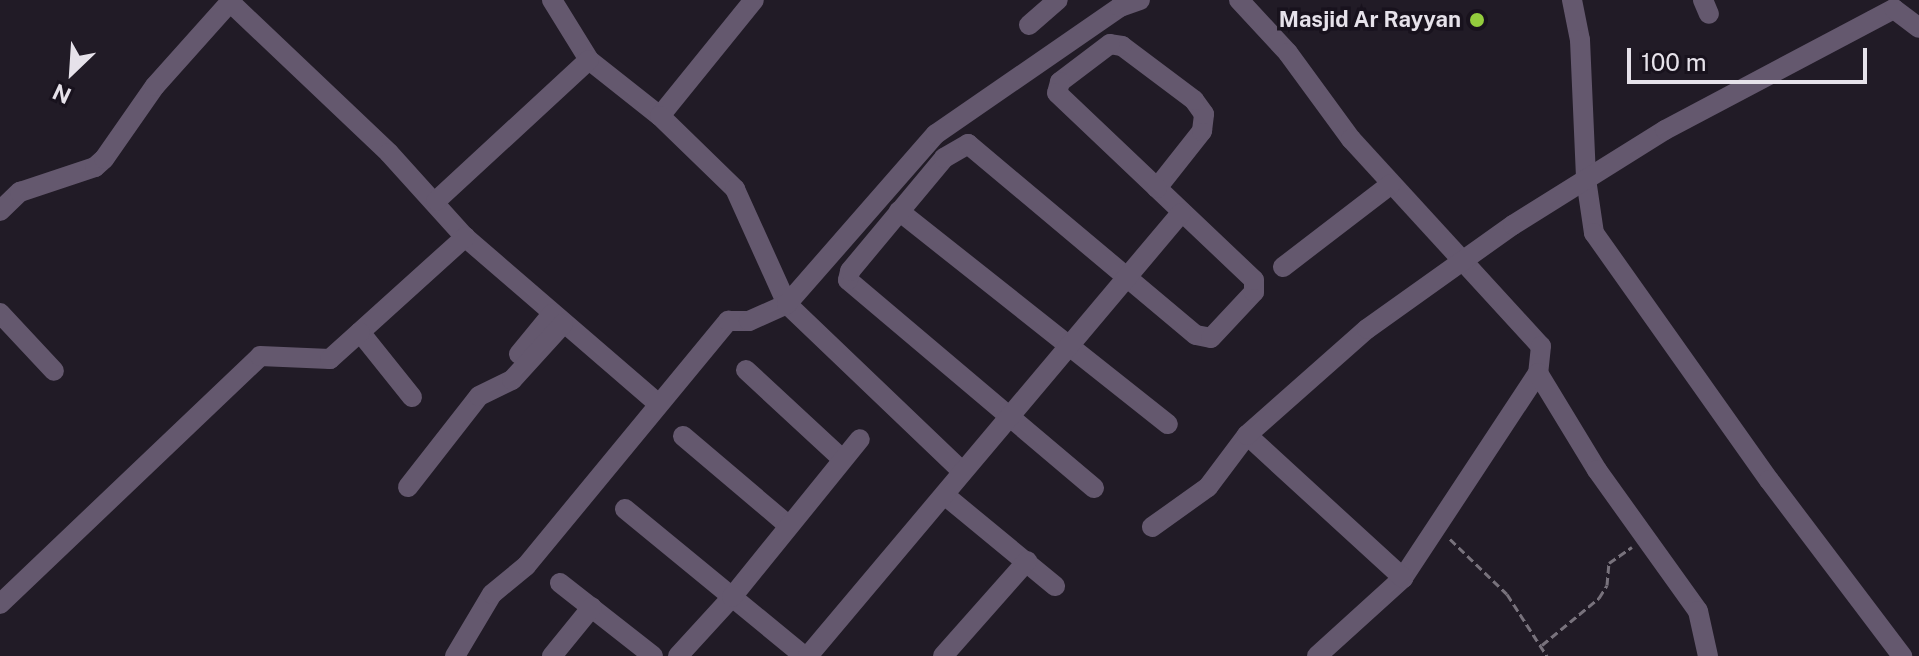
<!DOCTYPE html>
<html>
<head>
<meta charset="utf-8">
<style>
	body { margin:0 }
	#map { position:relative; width:1919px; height:656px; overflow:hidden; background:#211b26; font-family:"Public Sans",sans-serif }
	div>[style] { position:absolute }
	.path>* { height:3px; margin-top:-1.5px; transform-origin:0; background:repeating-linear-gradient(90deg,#78727c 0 8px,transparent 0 12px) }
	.minor>* { height:20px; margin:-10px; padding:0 10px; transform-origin:10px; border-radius:10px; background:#64586e }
	.dots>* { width:22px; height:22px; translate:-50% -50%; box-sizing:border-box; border:4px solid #18121d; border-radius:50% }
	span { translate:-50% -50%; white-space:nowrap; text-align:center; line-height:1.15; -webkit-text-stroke:7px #18121d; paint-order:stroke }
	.poi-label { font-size:22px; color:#e6e2ea; font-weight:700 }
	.right { translate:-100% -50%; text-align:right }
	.north { position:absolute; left:32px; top:32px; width:80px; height:80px; -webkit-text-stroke:6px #18121d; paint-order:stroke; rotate:205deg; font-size:22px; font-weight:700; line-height:32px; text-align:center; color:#e6e2ea }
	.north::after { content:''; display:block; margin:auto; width:28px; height:36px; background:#e6e2ea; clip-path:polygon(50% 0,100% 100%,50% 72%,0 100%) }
	.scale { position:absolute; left:1627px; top:48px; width:240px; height:36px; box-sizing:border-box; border:4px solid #e6e2ea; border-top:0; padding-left:10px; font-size:24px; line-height:28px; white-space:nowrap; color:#e6e2ea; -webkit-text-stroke:6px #18121d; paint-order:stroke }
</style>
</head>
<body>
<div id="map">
	<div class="path">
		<div style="left:1450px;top:539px;width:79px;rotate:44deg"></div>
		<div style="left:1507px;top:594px;width:74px;rotate:57.2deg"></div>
		<div style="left:1542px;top:645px;width:74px;rotate:-39.5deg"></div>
		<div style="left:1599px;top:598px;width:15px;rotate:-58deg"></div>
		<div style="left:1607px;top:585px;width:22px;rotate:-85deg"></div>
		<div style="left:1609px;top:563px;width:28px;rotate:-35deg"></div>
	</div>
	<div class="minor">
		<div style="left:552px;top:0;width:70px;rotate:58.3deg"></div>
		<div style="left:589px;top:60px;width:90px;rotate:38.3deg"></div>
		<div style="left:660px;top:116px;width:149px;rotate:-51deg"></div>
		<div style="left:1239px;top:0;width:72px;rotate:47.2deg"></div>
		<div style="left:1288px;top:53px;width:107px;rotate:53.8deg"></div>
		<div style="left:1351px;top:139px;width:281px;rotate:47.5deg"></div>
		<div style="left:1541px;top:346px;width:27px;rotate:96deg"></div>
		<div style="left:1538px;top:373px;width:245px;rotate:123.4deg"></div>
		<div style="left:1403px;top:578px;width:116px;rotate:137.8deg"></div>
		<div style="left:1572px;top:0;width:41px;rotate:78.7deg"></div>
		<div style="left:1580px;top:40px;width:139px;rotate:87.5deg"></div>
		<div style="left:1586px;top:179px;width:55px;rotate:81.6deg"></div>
		<div style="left:1594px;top:233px;width:303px;rotate:54.7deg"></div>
		<div style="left:1769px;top:480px;width:221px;rotate:52.9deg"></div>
		<div style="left:1703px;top:0;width:15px;rotate:67deg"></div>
		<div style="left:230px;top:2px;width:219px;rotate:43.5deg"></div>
		<div style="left:389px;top:153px;width:113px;rotate:47.9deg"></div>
		<div style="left:465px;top:237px;width:252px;rotate:40.8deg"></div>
		<div style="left:1029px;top:25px;width:38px;rotate:-41deg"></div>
		<div style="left:660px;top:116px;width:105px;rotate:44.2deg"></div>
		<div style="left:735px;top:189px;width:126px;rotate:65.7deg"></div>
		<div style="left:787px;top:304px;width:242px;rotate:43.7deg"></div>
		<div style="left:436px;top:201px;width:208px;rotate:-42.7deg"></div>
		<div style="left:0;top:211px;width:28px;rotate:-44deg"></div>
		<div style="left:20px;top:192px;width:79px;rotate:-18.4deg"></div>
		<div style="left:95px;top:167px;width:12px;rotate:-42deg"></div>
		<div style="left:104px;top:159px;width:89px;rotate:-55.1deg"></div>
		<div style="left:155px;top:86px;width:115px;rotate:-48.2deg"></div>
		<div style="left:899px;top:211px;width:343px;rotate:38.4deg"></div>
		<div style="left:1283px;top:267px;width:136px;rotate:-37.5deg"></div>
		<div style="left:0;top:313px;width:79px;rotate:47deg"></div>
		<div style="left:519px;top:354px;width:52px;rotate:-50.5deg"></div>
		<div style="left:746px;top:370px;width:131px;rotate:42.8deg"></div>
		<div style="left:1538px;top:373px;width:114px;rotate:58.7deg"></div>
		<div style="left:1597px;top:470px;width:173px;rotate:54.4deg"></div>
		<div style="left:1698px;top:611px;width:46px;rotate:77.5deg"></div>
		<div style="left:412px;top:397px;width:83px;rotate:-128.7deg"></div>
		<div style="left:360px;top:332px;width:142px;rotate:-42.1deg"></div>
		<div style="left:1247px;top:435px;width:212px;rotate:42.5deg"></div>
		<div style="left:683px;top:436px;width:138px;rotate:40.3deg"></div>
		<div style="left:408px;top:487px;width:115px;rotate:-52deg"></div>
		<div style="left:479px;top:396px;width:37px;rotate:-26deg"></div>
		<div style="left:512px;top:380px;width:76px;rotate:-47.7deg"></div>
		<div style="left:1094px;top:488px;width:322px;rotate:-139.8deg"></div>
		<div style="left:848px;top:280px;width:9px;rotate:-77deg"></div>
		<div style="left:850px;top:271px;width:147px;rotate:-50.2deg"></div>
		<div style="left:944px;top:158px;width:28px;rotate:-30deg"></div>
		<div style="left:968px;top:144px;width:297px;rotate:40deg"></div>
		<div style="left:1196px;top:335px;width:15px;rotate:11deg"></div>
		<div style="left:1211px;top:338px;width:63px;rotate:-46.9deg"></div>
		<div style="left:1254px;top:292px;width:12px;rotate:-90deg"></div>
		<div style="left:1254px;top:280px;width:134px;rotate:-136.5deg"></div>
		<div style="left:1157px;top:188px;width:73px;rotate:-51.7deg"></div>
		<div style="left:1202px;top:131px;width:17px;rotate:-83deg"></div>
		<div style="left:1204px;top:114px;width:17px;rotate:-126deg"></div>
		<div style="left:1194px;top:100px;width:90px;rotate:-143.1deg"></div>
		<div style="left:1122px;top:46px;width:12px;rotate:-171deg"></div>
		<div style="left:1110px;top:44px;width:63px;rotate:142.8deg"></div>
		<div style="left:1060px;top:82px;width:11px;rotate:105deg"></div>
		<div style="left:1057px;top:93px;width:138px;rotate:43.5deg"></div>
		<div style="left:947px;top:497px;width:140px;rotate:39.5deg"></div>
		<div style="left:625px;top:509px;width:232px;rotate:39.4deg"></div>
		<div style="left:1152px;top:527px;width:69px;rotate:-35.5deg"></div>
		<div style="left:1208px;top:487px;width:65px;rotate:-53.1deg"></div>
		<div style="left:1247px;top:435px;width:160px;rotate:-41.5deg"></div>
		<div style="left:1367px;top:329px;width:179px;rotate:-35.5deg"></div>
		<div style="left:1513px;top:225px;width:179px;rotate:-32deg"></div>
		<div style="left:1665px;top:130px;width:259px;rotate:-27.9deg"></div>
		<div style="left:1894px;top:9px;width:31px;rotate:37deg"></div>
		<div style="left:560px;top:583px;width:118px;rotate:38.1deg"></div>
		<div style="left:0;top:604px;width:359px;rotate:-43.6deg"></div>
		<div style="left:260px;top:356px;width:70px;rotate:2.5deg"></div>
		<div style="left:330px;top:359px;width:40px;rotate:-42deg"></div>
		<div style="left:455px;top:656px;width:72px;rotate:-59.2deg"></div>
		<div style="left:492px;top:594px;width:44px;rotate:-39.5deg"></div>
		<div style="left:526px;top:566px;width:318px;rotate:-50.5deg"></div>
		<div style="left:728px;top:321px;width:21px"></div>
		<div style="left:749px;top:321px;width:42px;rotate:-24.1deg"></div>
		<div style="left:787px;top:304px;width:226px;rotate:-48.8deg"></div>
		<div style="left:936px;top:134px;width:224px;rotate:-34.6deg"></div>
		<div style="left:1120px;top:7px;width:21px;rotate:-19deg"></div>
		<div style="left:552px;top:656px;width:63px;rotate:-50.8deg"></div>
		<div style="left:678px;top:656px;width:80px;rotate:-47.5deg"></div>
		<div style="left:732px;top:597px;width:203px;rotate:-51deg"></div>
		<div style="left:808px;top:656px;width:579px;rotate:-49.9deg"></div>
		<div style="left:943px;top:656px;width:127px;rotate:-48.5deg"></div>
	</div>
	<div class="dots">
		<div style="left:1477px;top:20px;background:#93cc3d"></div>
	</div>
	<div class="poi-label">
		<span class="right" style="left:1461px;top:20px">Masjid Ar Rayyan</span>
	</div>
	<div class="north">N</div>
	<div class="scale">100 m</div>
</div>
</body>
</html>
